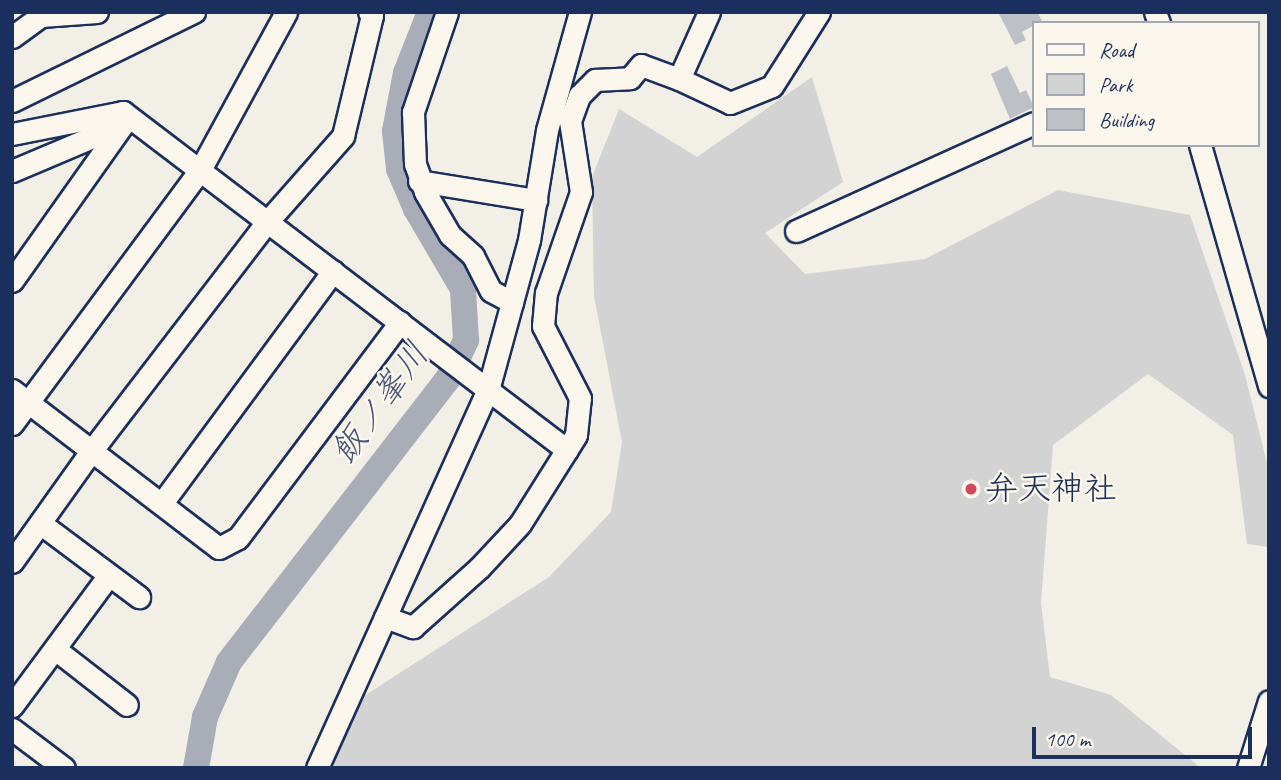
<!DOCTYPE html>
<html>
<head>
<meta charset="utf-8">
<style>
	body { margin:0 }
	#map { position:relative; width:1281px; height:780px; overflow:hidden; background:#f2efe6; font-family:Caveat,"Klee One",sans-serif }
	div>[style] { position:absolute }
	.green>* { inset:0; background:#d2d3d2 }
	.river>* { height:26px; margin:-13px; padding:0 13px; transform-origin:13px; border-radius:13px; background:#a9adb7 }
	.building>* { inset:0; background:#bdc0c4 }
	.roads { filter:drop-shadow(2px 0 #1b2f5e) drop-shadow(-2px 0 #1b2f5e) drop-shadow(0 2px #1b2f5e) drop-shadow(0 -2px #1b2f5e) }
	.minor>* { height:21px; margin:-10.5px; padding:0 10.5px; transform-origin:10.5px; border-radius:10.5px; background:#fbf7ec }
	.dots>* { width:19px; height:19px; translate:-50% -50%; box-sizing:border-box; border:4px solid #fbf7ec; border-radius:50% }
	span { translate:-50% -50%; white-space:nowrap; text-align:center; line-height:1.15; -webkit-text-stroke:5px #fbf7ec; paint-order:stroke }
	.poi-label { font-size:33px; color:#1b2f5e }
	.left { translate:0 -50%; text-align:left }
	.water-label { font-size:35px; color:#465579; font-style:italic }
	.frame { position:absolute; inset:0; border:14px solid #1b2f5e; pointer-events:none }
	.legend { position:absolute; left:1032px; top:21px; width:228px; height:126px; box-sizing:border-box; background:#fbf7ec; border:2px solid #a1a7b3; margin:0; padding:9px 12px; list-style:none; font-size:21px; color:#1b2f5e }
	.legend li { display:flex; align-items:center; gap:14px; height:35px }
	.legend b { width:35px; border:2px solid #a1a7b3 }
	.scale { position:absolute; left:1032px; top:727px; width:220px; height:32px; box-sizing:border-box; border:4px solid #1b2f5e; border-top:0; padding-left:9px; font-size:21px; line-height:24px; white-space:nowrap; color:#1b2f5e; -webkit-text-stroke:5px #fbf7ec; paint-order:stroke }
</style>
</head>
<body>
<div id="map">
	<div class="green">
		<div style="clip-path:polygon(812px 77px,843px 182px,765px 233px,805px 274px,925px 259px,1058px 190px,1190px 215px,1245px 375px,1269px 471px,1269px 547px,1247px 544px,1233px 435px,1148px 374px,1053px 445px,1041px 603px,1050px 677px,1111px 695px,1201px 768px,306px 768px,325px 721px,549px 577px,611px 512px,622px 442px,594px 296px,592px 177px,619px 109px,697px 157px)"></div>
	</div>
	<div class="river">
		<div style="left:196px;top:768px;width:52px;rotate:-80deg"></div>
		<div style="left:205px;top:717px;width:60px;rotate:-66.4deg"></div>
		<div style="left:229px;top:662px;width:360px;rotate:-52.3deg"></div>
		<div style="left:449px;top:377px;width:41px;rotate:-65.3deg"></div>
		<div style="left:466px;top:340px;width:51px;rotate:-93.4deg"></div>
		<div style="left:463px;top:289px;width:93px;rotate:-120.4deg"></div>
		<div style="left:416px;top:209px;width:43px;rotate:-113deg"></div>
		<div style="left:399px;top:169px;width:38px;rotate:-96deg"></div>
		<div style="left:395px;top:131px;width:59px;rotate:-79.3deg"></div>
		<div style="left:406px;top:73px;width:66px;rotate:-68.5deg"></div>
	</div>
	<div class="building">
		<div style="clip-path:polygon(998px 12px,1037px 12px,1042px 21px,1022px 32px,1026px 40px,1015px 45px)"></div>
		<div style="clip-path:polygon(1007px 66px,1020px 93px,1026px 90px,1034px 107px,1010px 119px,991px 74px)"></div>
	</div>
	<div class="roads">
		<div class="minor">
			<div style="left:447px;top:12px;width:106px;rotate:108.8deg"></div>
			<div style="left:413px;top:112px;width:52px;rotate:87.8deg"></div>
			<div style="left:415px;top:164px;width:30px;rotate:70deg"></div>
			<div style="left:425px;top:192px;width:50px;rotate:59.8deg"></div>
			<div style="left:450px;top:235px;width:31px;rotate:42deg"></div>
			<div style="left:473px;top:256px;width:39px;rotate:63deg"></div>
			<div style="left:491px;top:291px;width:24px;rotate:28deg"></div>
			<div style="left:709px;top:12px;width:73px;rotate:114.1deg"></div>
			<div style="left:679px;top:79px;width:56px;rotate:25.2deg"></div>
			<div style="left:730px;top:103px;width:45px;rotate:-22deg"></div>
			<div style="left:772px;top:86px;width:88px;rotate:-57.6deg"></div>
			<div style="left:1155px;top:12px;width:12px;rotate:70deg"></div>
			<div style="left:12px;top:37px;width:36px;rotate:-36deg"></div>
			<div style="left:41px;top:16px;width:56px;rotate:-4.1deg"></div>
			<div style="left:12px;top:101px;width:203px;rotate:-26.1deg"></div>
			<div style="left:12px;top:134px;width:113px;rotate:-11.2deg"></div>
			<div style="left:123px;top:112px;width:558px;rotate:37.28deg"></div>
			<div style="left:1200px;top:145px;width:251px;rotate:74deg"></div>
			<div style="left:12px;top:171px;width:121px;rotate:-22.9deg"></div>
			<div style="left:419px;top:181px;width:119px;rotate:9.2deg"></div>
			<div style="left:796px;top:231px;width:261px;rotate:-24.4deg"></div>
			<div style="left:12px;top:281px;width:192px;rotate:-54.7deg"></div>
			<div style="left:123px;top:124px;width:12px;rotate:-90deg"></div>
			<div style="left:12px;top:390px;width:260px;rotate:37.4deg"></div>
			<div style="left:219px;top:548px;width:21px;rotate:-28deg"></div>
			<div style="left:238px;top:538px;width:270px;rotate:-53.1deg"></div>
			<div style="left:12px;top:424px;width:316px;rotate:-53.5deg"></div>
			<div style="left:200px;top:170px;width:180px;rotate:-61.4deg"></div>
			<div style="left:162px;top:503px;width:288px;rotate:-53.6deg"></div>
			<div style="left:40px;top:523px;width:124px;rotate:36.8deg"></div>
			<div style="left:12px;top:562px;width:138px;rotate:-54.5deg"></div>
			<div style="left:92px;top:450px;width:287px;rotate:-52.5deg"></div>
			<div style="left:267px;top:222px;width:115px;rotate:-48.5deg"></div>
			<div style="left:343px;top:136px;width:124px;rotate:-76.5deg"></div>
			<div style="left:372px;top:15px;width:4px;rotate:-135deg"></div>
			<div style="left:385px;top:617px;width:30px;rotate:20deg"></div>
			<div style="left:413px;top:627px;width:89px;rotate:-41.8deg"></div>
			<div style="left:479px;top:568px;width:60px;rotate:-47deg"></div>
			<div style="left:520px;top:524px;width:105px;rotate:-57.8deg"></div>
			<div style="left:576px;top:435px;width:37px;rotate:-84deg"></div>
			<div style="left:580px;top:398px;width:81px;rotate:-117.2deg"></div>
			<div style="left:543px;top:326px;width:33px;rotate:-85deg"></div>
			<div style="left:546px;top:293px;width:107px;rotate:-70.9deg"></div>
			<div style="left:581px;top:192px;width:72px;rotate:-98.8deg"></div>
			<div style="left:570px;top:121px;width:27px;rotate:-70deg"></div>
			<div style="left:579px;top:96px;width:23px;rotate:-45deg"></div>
			<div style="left:595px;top:80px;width:35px;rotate:-3deg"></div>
			<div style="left:630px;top:78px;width:17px;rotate:-50deg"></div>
			<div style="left:641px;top:65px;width:40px;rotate:20.2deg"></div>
			<div style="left:55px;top:649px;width:91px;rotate:37.9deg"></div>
			<div style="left:12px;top:706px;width:163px;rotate:-53.5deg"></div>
			<div style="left:12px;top:729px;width:65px;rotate:36.9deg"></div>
			<div style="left:317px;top:768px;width:415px;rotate:-65.7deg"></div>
			<div style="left:488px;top:390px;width:156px;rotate:-74.7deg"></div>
			<div style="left:529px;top:240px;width:111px;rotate:-80.7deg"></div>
			<div style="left:547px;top:130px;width:123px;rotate:-74.4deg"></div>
			<div style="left:1248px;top:768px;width:70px;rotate:-72.6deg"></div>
		</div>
	</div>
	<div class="dots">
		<div style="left:971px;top:489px;background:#d1495b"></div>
	</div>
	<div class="poi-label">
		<span class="left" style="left:985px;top:489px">弁天神社</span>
	</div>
	<div class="water-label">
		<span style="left:380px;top:403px;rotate:-54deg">飯ノ峯川</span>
	</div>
	<div class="frame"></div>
	<ul class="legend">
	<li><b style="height:9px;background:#fbf7ec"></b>Road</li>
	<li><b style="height:19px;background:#d2d3d2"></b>Park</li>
	<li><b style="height:19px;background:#bdc0c4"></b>Building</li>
	</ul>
	<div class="scale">100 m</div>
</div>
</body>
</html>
